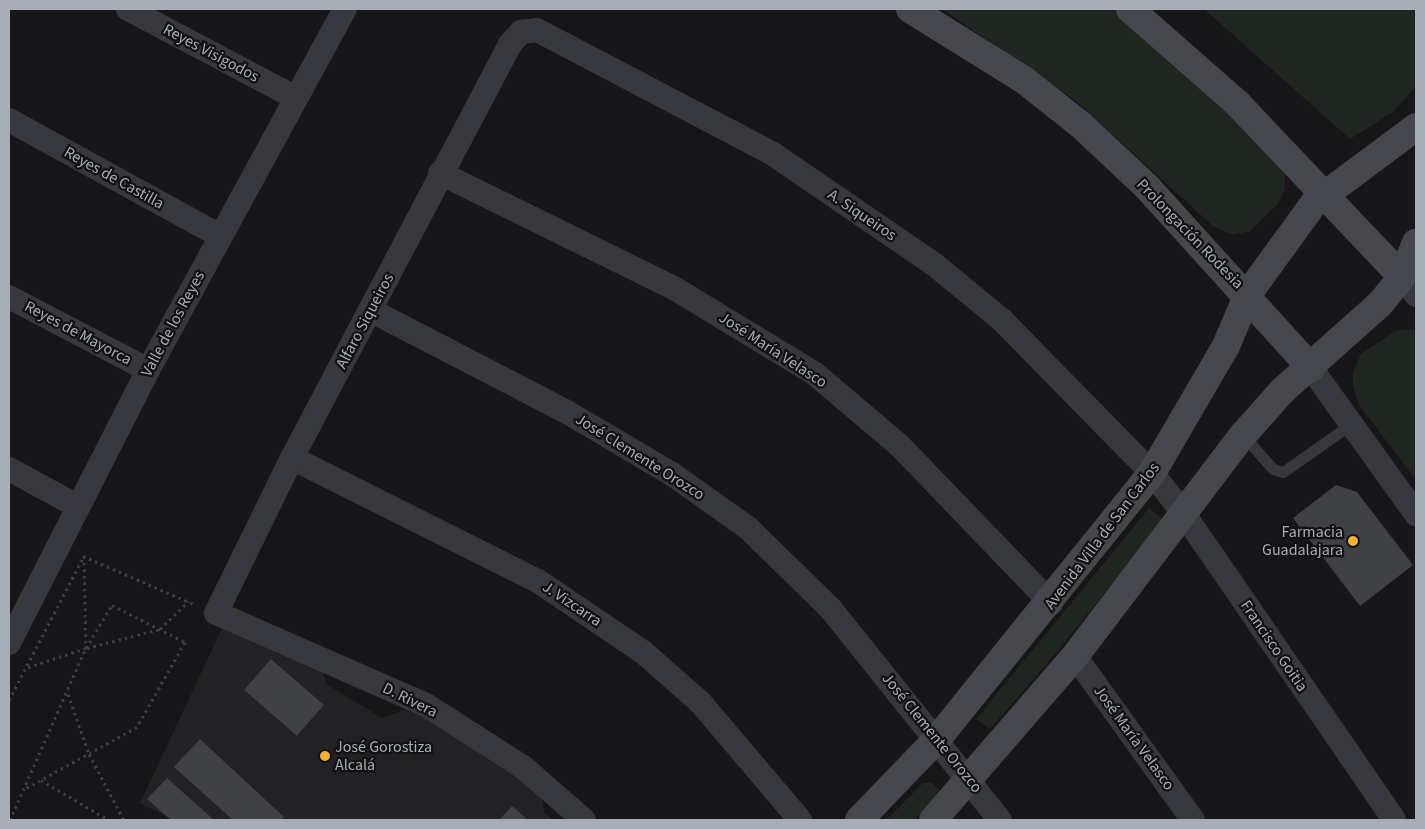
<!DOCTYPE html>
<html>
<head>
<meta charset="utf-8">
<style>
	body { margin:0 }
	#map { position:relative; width:1425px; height:829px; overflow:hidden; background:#161618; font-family:"Source Sans 3",sans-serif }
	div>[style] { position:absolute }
	.built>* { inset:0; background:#222225 }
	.green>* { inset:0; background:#1e261f }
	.building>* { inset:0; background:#404145; transform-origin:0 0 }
	.path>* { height:3px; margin-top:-1.5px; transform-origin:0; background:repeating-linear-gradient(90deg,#3d3f44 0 2.5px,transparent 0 6.5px) }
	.lane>* { height:11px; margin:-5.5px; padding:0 5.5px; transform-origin:5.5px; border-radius:5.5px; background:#37383d }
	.street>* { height:24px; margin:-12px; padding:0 12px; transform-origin:12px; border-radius:12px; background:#37383d }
	.secondary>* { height:28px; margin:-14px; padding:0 14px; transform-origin:14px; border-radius:14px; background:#45474d }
	.dots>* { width:14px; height:14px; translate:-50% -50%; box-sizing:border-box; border:2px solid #111113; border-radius:50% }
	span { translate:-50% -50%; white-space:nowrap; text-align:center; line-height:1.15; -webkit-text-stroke:4.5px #111113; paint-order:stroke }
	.street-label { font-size:16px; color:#a8adb8 }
	.poi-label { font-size:16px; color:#a8adb8 }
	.right { translate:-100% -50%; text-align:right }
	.left { translate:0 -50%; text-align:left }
	.frame { position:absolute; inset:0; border:10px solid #a8adb8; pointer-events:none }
</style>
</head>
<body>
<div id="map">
	<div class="built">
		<div style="clip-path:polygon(225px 622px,321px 662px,326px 684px,382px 718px,416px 706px,541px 793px,544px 812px,553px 820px,173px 820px,140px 803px)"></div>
	</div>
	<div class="green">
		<div style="clip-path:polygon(942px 9px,1114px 9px,1271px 147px,1285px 168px,1285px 189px,1278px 204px,1250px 231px,1233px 235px,1213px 226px,1075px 100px)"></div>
		<div style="clip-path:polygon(1204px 9px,1416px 9px,1416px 87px,1393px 112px,1350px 139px)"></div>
		<div style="clip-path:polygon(1411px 329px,1416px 331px,1416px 480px,1359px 405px,1353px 387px,1353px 372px,1361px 354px,1395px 331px)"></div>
		<div style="clip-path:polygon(1149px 508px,1164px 520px,1051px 659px,990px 729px,976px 719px)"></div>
		<div style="clip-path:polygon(931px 782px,939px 789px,936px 798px,915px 820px,886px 820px,923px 783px)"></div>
	</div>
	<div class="building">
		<div style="clip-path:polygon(1336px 485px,1357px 492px,1413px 565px,1360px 606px,1293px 518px)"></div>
		<div style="left:271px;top:659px;width:70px;height:41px;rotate:41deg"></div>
		<div style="clip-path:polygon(200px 739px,284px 817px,281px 820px,233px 820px,174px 767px)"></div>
		<div style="clip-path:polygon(167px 778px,214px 820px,171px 820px,147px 799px)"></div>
		<div style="clip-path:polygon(512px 806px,528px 820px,499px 820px)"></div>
	</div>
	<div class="path">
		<div style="left:83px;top:556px;width:121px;rotate:23.4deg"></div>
		<div style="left:87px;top:648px;width:75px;rotate:-14.6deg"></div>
		<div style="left:160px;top:629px;width:40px;rotate:-44deg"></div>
		<div style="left:68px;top:694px;width:64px;rotate:70.7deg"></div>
		<div style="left:89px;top:754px;width:75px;rotate:62.1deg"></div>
		<div style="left:9px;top:700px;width:162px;rotate:-62.5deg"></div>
		<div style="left:84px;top:556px;width:92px;rotate:88.8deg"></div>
		<div style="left:86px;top:648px;width:63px;rotate:161.6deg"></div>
		<div style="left:41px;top:780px;width:79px;rotate:30.5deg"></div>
		<div style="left:10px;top:820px;width:188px;rotate:-66.2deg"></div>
		<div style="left:86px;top:648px;width:50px;rotate:-58.8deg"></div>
		<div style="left:112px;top:605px;width:82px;rotate:26.9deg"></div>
		<div style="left:185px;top:642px;width:98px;rotate:119.5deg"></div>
		<div style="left:137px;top:727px;width:129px;rotate:151.2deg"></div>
	</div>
	<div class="lane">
		<div style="left:1243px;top:435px;width:45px;rotate:48.6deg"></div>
		<div style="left:1273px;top:469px;width:10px;rotate:17deg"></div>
		<div style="left:1283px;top:472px;width:83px;rotate:-35.2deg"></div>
	</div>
	<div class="street">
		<div style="left:128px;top:9px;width:188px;rotate:27.9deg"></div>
		<div style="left:9px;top:120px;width:241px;rotate:28.8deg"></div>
		<div style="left:440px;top:173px;width:261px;rotate:26.2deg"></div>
		<div style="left:674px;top:288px;width:164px;rotate:31.3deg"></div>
		<div style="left:814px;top:373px;width:113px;rotate:40.3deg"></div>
		<div style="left:900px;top:446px;width:218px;rotate:46.1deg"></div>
		<div style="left:1402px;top:277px;width:23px;rotate:52deg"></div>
		<div style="left:9px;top:297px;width:157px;rotate:27.7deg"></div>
		<div style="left:372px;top:311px;width:220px;rotate:27.4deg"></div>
		<div style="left:567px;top:412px;width:122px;rotate:30.6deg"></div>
		<div style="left:672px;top:474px;width:93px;rotate:35.4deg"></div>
		<div style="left:748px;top:528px;width:115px;rotate:44.3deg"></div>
		<div style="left:830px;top:608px;width:272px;rotate:51.3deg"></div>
		<div style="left:1311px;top:368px;width:180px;rotate:54.3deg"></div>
		<div style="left:292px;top:458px;width:275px;rotate:26.6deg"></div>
		<div style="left:538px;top:581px;width:127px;rotate:34.1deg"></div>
		<div style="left:643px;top:652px;width:76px;rotate:41.3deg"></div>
		<div style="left:700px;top:702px;width:155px;rotate:49.7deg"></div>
		<div style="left:9px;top:469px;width:77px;rotate:28.6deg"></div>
		<div style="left:9px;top:643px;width:306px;rotate:-63deg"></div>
		<div style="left:148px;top:370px;width:411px;rotate:-61.4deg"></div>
		<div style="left:1075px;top:656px;width:202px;rotate:54.3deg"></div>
		<div style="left:584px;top:820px;width:81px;rotate:-139deg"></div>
		<div style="left:523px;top:767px;width:115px;rotate:-147.4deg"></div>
		<div style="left:426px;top:705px;width:229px;rotate:-156.3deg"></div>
		<div style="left:216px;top:613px;width:173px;rotate:-63.9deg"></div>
		<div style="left:292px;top:458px;width:468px;rotate:-62.2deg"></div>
		<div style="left:510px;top:44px;width:16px;rotate:-47deg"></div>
		<div style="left:521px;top:32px;width:16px;rotate:-7deg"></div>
		<div style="left:537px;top:30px;width:267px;rotate:27.7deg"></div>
		<div style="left:773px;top:154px;width:196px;rotate:34.4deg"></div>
		<div style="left:935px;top:265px;width:87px;rotate:39.4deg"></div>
		<div style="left:1002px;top:320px;width:214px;rotate:45.6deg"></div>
		<div style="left:1152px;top:473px;width:52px;rotate:52deg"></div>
		<div style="left:1184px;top:514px;width:371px;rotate:55.5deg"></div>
	</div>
	<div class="secondary">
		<div style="left:910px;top:9px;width:134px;rotate:31.9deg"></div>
		<div style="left:1024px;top:80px;width:73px;rotate:38.3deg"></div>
		<div style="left:1081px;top:125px;width:91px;rotate:43.2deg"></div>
		<div style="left:1147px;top:187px;width:244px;rotate:47.8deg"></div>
		<div style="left:1130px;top:9px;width:144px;rotate:41.3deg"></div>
		<div style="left:1238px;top:104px;width:238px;rotate:46.5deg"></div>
		<div style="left:859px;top:820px;width:114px;rotate:-46.1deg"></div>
		<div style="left:938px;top:738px;width:341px;rotate:-51.1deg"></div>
		<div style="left:1152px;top:473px;width:147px;rotate:-59.8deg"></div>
		<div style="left:1226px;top:346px;width:56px;rotate:-67.1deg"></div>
		<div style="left:1248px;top:294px;width:112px;rotate:-54deg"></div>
		<div style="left:1314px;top:203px;width:127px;rotate:-36.7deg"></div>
		<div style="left:933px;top:820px;width:217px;rotate:-49.1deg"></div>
		<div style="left:1075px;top:656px;width:278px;rotate:-52.8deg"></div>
		<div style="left:1243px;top:435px;width:59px;rotate:-48.4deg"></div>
		<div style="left:1282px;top:391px;width:131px;rotate:-41.6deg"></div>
		<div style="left:1380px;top:304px;width:35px;rotate:-51deg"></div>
		<div style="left:1402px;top:277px;width:37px;rotate:-68deg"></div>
	</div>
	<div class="dots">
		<div style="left:1353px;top:541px;background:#f2b134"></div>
		<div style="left:325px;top:756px;background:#f2b134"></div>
	</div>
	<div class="street-label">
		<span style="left:211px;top:53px;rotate:28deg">Reyes Visigodos</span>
		<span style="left:114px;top:178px;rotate:29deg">Reyes de Castilla</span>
		<span style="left:862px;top:215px;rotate:34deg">A. Siqueiros</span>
		<span style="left:1190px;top:234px;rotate:46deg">Prolongación Rodesia</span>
		<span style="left:365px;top:321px;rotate:-62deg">Alfaro Siqueiros</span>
		<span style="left:173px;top:324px;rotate:-62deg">Valle de los Reyes</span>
		<span style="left:78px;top:333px;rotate:28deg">Reyes de Mayorca</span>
		<span style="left:773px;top:350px;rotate:33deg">José María Velasco</span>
		<span style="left:640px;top:457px;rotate:32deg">José Clemente Orozco</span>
		<span style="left:1102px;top:536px;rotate:-53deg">Avenida Villa de San Carlos</span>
		<span style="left:572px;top:604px;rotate:34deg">J. Vizcarra</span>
		<span style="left:1274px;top:646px;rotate:56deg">Francisco Goitia</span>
		<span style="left:410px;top:700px;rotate:26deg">D. Rivera</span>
		<span style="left:932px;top:733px;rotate:51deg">José Clemente Orozco</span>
		<span style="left:1134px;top:738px;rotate:54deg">José María Velasco</span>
	</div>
	<div class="poi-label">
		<span class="right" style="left:1343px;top:541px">Farmacia<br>Guadalajara</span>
		<span class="left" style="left:335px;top:756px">José Gorostiza<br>Alcalá</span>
	</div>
	<div class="frame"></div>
</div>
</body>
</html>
